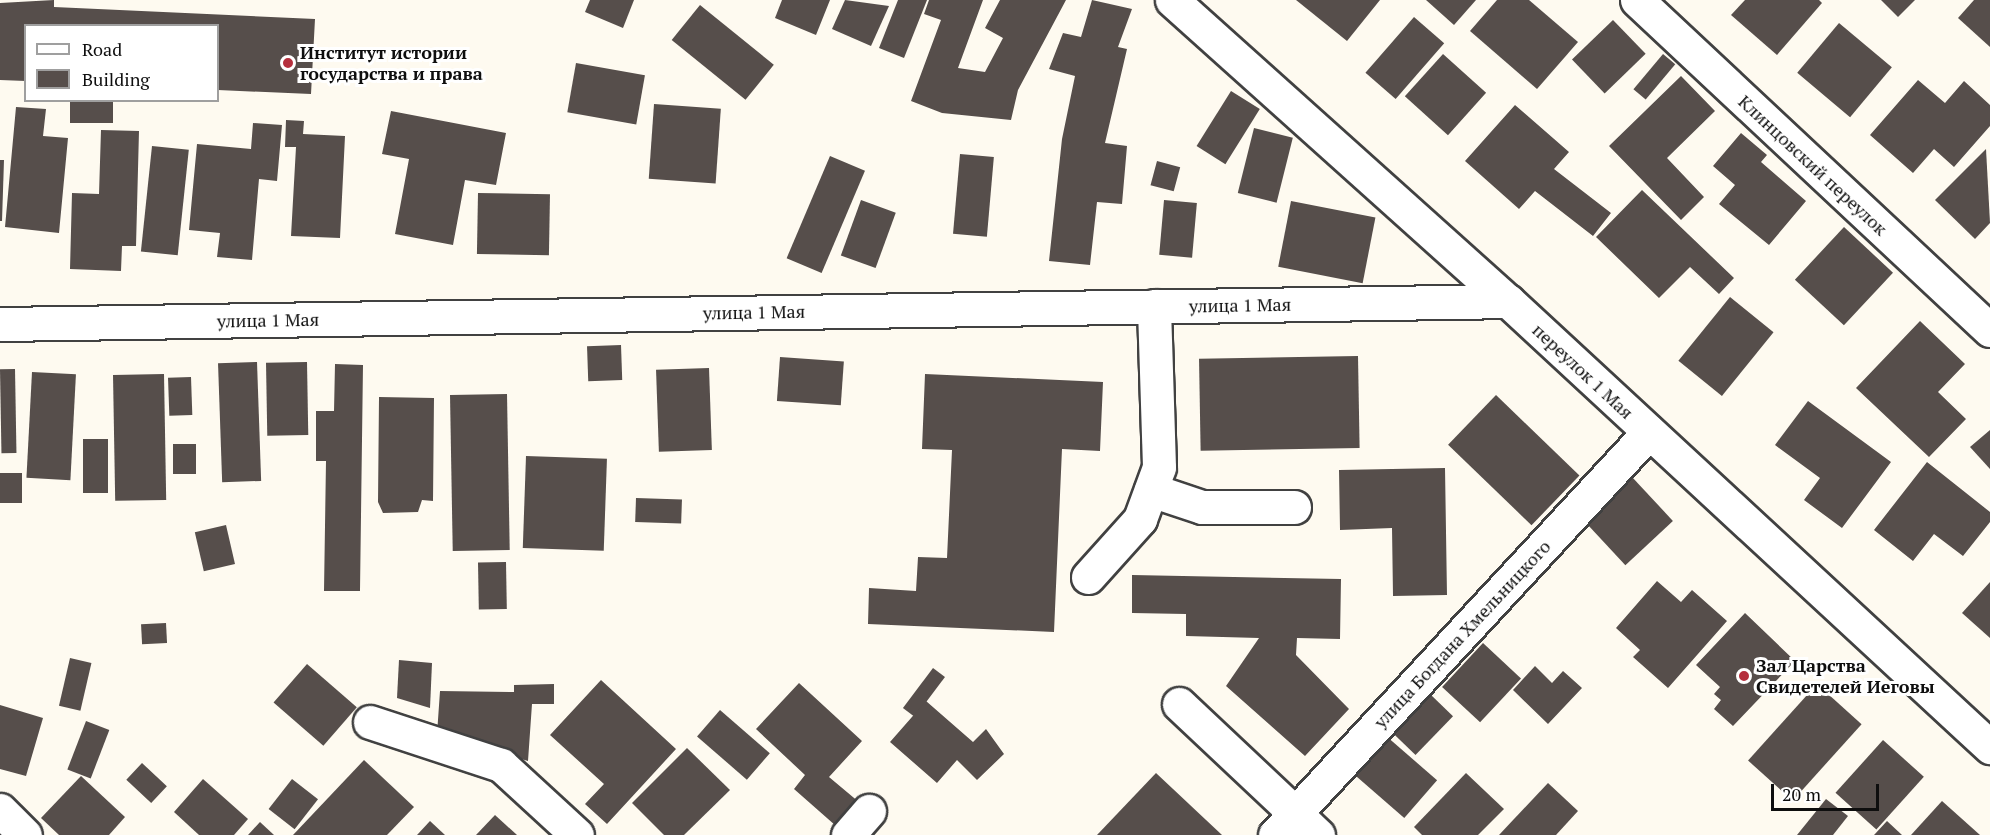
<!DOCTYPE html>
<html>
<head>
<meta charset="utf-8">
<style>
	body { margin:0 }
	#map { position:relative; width:1990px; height:835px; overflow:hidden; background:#fefaf0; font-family:"PT Serif",serif }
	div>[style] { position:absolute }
	.building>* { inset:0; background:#564e4b; transform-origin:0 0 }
	.roads { filter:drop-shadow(2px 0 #414141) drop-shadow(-2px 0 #414141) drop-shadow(0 2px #414141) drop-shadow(0 -2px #414141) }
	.minor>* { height:33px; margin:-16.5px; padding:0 16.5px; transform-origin:16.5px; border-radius:16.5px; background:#fff }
	.dots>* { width:16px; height:16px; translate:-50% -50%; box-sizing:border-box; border:3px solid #fff; border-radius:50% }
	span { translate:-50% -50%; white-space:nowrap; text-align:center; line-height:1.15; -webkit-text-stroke:6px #fff; paint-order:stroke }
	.poi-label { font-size:18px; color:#0e0e0e; font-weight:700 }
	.left { translate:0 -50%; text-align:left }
	.street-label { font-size:18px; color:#0e0e0e }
	.legend { position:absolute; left:24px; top:24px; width:195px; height:78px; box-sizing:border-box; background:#fff; border:2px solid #9f9f9f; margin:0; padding:8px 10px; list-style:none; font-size:18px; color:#0e0e0e }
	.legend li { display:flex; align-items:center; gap:12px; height:30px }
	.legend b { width:30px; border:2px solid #9f9f9f }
	.scale { position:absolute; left:1771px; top:784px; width:108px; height:27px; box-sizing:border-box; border:3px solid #0e0e0e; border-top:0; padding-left:8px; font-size:18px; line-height:21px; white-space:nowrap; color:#0e0e0e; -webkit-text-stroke:4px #fff; paint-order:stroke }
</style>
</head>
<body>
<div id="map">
	<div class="building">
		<div style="clip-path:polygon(54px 0,54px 7px,315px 19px,311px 94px,218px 90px,218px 26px,26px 26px,26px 81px,0 80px,0 3px)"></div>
		<div style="clip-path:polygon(590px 0,634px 0,623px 28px,585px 12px)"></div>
		<div style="clip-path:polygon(782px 0,830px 0,816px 35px,775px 18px)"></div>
		<div style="clip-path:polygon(845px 0,889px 6px,871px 46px,832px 29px)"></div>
		<div style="clip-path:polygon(898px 0,927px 0,904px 58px,879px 48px)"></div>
		<div style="clip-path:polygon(929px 0,983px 0,958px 68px,985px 72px,1003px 38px,985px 28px,1000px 0,1066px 0,1018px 90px,1011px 120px,942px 113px,911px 101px,941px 20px,924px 14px)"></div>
		<div style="clip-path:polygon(1092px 0,1132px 9px,1118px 47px,1127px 49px,1105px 143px,1127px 146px,1122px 204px,1097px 202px,1090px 265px,1049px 261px,1062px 139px,1075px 76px,1049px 69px,1063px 33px,1081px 37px)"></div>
		<div style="clip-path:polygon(1296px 0,1380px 0,1347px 41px)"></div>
		<div style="clip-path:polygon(1426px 0,1476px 0,1454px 25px)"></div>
		<div style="clip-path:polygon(1497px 0,1529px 0,1578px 42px,1537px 89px,1470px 31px)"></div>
		<div style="clip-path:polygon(1745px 0,1819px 0,1822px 3px,1777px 55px,1731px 15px)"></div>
		<div style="clip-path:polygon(1881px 0,1915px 0,1898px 17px)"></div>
		<div style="clip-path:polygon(1974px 0,1990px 0,1990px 47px,1958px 18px)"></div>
		<div style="left:700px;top:5px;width:95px;height:45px;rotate:39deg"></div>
		<div style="left:1414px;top:17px;width:40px;height:74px;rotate:41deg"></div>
		<div style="left:1613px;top:20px;width:47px;height:57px;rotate:46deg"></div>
		<div style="left:1839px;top:23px;width:69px;height:65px;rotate:40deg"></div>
		<div style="left:1443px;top:54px;width:58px;height:57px;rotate:42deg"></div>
		<div style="left:1663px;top:54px;width:16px;height:46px;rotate:40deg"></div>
		<div style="left:576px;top:63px;width:70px;height:50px;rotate:10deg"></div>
		<div style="clip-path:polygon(1681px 76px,1715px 111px,1667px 158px,1704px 197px,1681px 220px,1609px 146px)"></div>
		<div style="clip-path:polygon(1918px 80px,1945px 103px,1964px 81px,1990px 105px,1990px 126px,1954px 167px,1934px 149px,1913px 173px,1870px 135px)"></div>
		<div style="left:1231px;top:91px;width:34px;height:65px;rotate:32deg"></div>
		<div style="left:70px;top:100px;width:43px;height:23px"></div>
		<div style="left:654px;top:104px;width:67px;height:75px;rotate:4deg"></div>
		<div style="clip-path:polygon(1515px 105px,1569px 152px,1554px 169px,1611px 213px,1593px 236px,1535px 191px,1519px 209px,1465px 161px)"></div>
		<div style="clip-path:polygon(16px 107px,46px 109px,43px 136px,68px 138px,59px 233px,5px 227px)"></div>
		<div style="clip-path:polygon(391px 111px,506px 133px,496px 185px,465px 180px,453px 245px,395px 234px,409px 159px,382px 154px)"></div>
		<div style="clip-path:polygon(286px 120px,304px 121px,303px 134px,345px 136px,340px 238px,291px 236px,296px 147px,285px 147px)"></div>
		<div style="clip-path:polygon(253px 123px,282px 125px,277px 181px,259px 179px,252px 260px,217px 257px,220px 233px,189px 230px,197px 144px,251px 149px)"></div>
		<div style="left:1254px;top:128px;width:40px;height:67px;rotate:14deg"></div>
		<div style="clip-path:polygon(101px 130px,139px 131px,136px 246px,122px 246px,121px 271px,70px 269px,72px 193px,99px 194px)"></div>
		<div style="clip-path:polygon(1741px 133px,1767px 155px,1761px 162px,1806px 201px,1769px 245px,1719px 204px,1735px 185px,1713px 166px)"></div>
		<div style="left:152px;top:146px;width:37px;height:106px;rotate:6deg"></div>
		<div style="clip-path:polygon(1986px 149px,1990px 223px,1975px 239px,1935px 200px)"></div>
		<div style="left:960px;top:154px;width:34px;height:80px;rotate:5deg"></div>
		<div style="left:830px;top:156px;width:38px;height:111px;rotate:23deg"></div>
		<div style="clip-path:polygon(0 160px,4px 160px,2px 221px,0 221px)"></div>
		<div style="left:1157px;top:161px;width:24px;height:25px;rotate:15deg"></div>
		<div style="clip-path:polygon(1642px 190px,1734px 278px,1719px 294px,1690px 267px,1659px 298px,1596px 237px)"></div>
		<div style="left:478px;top:193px;width:72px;height:61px;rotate:1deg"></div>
		<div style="left:861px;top:200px;width:37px;height:59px;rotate:20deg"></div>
		<div style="left:1164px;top:200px;width:33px;height:55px;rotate:5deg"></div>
		<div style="left:1291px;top:201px;width:86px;height:67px;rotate:11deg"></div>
		<div style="left:1844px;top:227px;width:67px;height:72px;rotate:43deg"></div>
		<div style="left:1730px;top:297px;width:56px;height:82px;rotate:39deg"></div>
		<div style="clip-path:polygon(1920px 321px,1965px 364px,1938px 392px,1966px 419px,1929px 457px,1856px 388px)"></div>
		<div style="left:621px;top:345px;width:35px;height:34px;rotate:88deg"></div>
		<div style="left:1358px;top:356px;width:92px;height:159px;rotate:89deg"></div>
		<div style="left:780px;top:357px;width:64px;height:44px;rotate:4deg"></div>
		<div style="left:257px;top:362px;width:119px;height:39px;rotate:88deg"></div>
		<div style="left:307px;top:362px;width:73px;height:41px;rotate:89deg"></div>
		<div style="clip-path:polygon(335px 364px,363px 365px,360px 591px,324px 591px,326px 461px,316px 461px,316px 411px,334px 411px)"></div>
		<div style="left:709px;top:368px;width:82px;height:53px;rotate:88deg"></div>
		<div style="left:15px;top:369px;width:84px;height:15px;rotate:89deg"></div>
		<div style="left:32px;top:372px;width:44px;height:106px;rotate:3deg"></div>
		<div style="left:164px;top:374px;width:126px;height:51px;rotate:89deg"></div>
		<div style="clip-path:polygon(925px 374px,1103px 382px,1100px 451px,1062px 449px,1054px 632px,868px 624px,869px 588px,916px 591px,918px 557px,947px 558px,952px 450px,922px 449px)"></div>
		<div style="left:191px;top:377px;width:38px;height:23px;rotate:88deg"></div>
		<div style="left:507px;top:394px;width:156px;height:57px;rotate:89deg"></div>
		<div style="left:1496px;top:395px;width:116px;height:69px;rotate:44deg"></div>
		<div style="clip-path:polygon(379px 397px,434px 398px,433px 501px,422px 500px,418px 512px,383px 513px,378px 502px)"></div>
		<div style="clip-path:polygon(1808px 401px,1891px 462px,1842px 528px,1804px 500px,1820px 478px,1775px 445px)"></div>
		<div style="clip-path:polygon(1990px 430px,1990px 469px,1970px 447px)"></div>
		<div style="left:83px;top:439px;width:25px;height:54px"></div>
		<div style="left:173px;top:444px;width:23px;height:30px"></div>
		<div style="left:526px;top:456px;width:81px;height:92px;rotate:2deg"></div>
		<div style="clip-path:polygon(1927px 462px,1990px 512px,1990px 522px,1963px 556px,1934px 534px,1913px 561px,1874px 530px)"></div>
		<div style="clip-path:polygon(1445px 468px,1447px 595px,1393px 596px,1392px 528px,1340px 530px,1339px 470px)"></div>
		<div style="left:0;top:473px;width:22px;height:30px"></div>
		<div style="left:1632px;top:477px;width:60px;height:65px;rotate:47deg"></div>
		<div style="left:636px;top:498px;width:46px;height:24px;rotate:2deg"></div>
		<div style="left:226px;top:525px;width:40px;height:32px;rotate:77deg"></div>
		<div style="left:506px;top:562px;width:47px;height:28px;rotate:89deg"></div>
		<div style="clip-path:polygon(1132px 575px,1341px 579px,1340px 639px,1297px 638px,1296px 655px,1349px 709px,1305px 756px,1226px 686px,1259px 638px,1186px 636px,1186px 614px,1132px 613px)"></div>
		<div style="clip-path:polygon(1657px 581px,1681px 602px,1692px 590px,1727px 621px,1668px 688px,1633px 657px,1640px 650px,1616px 628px)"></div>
		<div style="clip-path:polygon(1990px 582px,1990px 638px,1962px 613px)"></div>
		<div style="clip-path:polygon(1745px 613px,1795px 661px,1733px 726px,1714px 709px,1721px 700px,1714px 694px,1720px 687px,1696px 665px)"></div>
		<div style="left:166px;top:623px;width:20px;height:25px;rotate:87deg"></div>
		<div style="left:1483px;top:643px;width:52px;height:60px;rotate:43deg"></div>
		<div style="left:70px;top:658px;width:22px;height:49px;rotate:13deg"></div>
		<div style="clip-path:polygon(399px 660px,432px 663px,430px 708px,397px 698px)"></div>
		<div style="left:307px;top:664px;width:66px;height:51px;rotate:41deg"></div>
		<div style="clip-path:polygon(1535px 666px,1552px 683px,1563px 671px,1582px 688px,1548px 724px,1513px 690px)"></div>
		<div style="left:933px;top:668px;width:15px;height:50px;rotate:37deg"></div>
		<div style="clip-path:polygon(601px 680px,676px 749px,607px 824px,585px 804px,604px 784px,550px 735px)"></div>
		<div style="clip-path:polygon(799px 683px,862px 741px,829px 777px,866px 808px,844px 833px,794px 789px,805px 775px,756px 729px)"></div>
		<div style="clip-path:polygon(554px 684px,554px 704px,532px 704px,528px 761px,437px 734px,440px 691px,514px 692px,514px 685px)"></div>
		<div style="left:1817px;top:684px;width:60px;height:103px;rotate:42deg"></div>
		<div style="left:1430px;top:694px;width:32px;height:54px;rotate:44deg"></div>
		<div style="clip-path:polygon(926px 701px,973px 742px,986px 729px,1004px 754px,977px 780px,957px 760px,937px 783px,890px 742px)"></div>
		<div style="clip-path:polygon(0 705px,43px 718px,26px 776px,0 769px)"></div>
		<div style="left:720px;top:710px;width:66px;height:35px;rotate:41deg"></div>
		<div style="left:86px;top:721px;width:25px;height:52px;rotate:21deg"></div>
		<div style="left:1385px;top:735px;width:69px;height:50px;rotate:41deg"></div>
		<div style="left:1883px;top:740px;width:55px;height:71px;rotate:42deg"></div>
		<div style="clip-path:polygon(687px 748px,730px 790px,684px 835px,664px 835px,632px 803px)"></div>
		<div style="clip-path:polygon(364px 760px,414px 807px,387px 835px,293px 835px)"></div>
		<div style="left:142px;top:763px;width:34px;height:23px;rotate:43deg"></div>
		<div style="clip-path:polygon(1156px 773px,1222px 835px,1097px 835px)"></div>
		<div style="clip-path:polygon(1466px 773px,1504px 809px,1478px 835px,1422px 835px,1414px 827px)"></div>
		<div style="clip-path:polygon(81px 776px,125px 817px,109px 835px,59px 835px,41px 818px)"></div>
		<div style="clip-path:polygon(203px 779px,248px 819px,234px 835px,199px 835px,174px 812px)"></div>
		<div style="left:292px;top:779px;width:33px;height:38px;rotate:38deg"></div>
		<div style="clip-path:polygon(1548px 783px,1578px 811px,1556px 835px,1499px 835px)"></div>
		<div style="clip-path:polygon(1826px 799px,1848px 816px,1833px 835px,1797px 835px)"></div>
		<div style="clip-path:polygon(1942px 801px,1980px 835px,1911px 835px)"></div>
		<div style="clip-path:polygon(495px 815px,517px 835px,476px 835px)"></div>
		<div style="clip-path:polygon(430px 821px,445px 835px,417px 835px)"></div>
		<div style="clip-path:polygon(1887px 821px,1902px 835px,1874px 835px)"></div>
		<div style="clip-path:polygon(260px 822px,274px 835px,248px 835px)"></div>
	</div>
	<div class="roads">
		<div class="minor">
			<div style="left:1172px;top:0;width:451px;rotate:41.9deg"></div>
			<div style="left:1508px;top:301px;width:657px;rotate:42.78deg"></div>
			<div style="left:1637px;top:0;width:483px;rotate:43.1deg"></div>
			<div style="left:0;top:324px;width:1508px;rotate:-0.87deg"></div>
			<div style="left:1151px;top:490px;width:54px;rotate:18.4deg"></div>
			<div style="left:1202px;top:507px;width:92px"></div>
			<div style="left:1088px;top:577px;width:78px;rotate:-48.1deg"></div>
			<div style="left:1140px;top:519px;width:55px;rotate:-69.9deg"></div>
			<div style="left:1159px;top:467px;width:161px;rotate:-91.8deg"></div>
			<div style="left:1179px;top:704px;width:191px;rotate:43.3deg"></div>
			<div style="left:370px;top:722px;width:138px;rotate:18.2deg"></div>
			<div style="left:501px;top:765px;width:103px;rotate:42.6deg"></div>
			<div style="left:0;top:810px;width:35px;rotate:45deg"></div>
			<div style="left:848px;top:835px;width:32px;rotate:-49deg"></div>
			<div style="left:1275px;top:835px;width:550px;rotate:-47.14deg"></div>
		</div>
	</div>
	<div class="dots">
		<div style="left:288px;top:63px;background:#b52f3d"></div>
		<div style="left:1744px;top:676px;background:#b52f3d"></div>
	</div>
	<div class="poi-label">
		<span class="left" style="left:300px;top:63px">Институт истории<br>государства и права</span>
		<span class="left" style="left:1756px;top:676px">Зал Царства<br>Свидетелей Иеговы</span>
	</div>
	<div class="street-label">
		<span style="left:1813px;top:165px;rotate:43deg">Клинцовский переулок</span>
		<span style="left:1240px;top:305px;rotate:-1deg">улица 1 Мая</span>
		<span style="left:754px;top:312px;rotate:-1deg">улица 1 Мая</span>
		<span style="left:268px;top:320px;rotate:-1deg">улица 1 Мая</span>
		<span style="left:1583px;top:371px;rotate:43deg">переулок 1 Мая</span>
		<span style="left:1462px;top:634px;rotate:-47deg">улица Богдана Хмельницкого</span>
	</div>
	<ul class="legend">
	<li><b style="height:8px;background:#fff"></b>Road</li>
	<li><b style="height:16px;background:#564e4b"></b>Building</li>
	</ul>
	<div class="scale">20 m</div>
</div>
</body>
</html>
